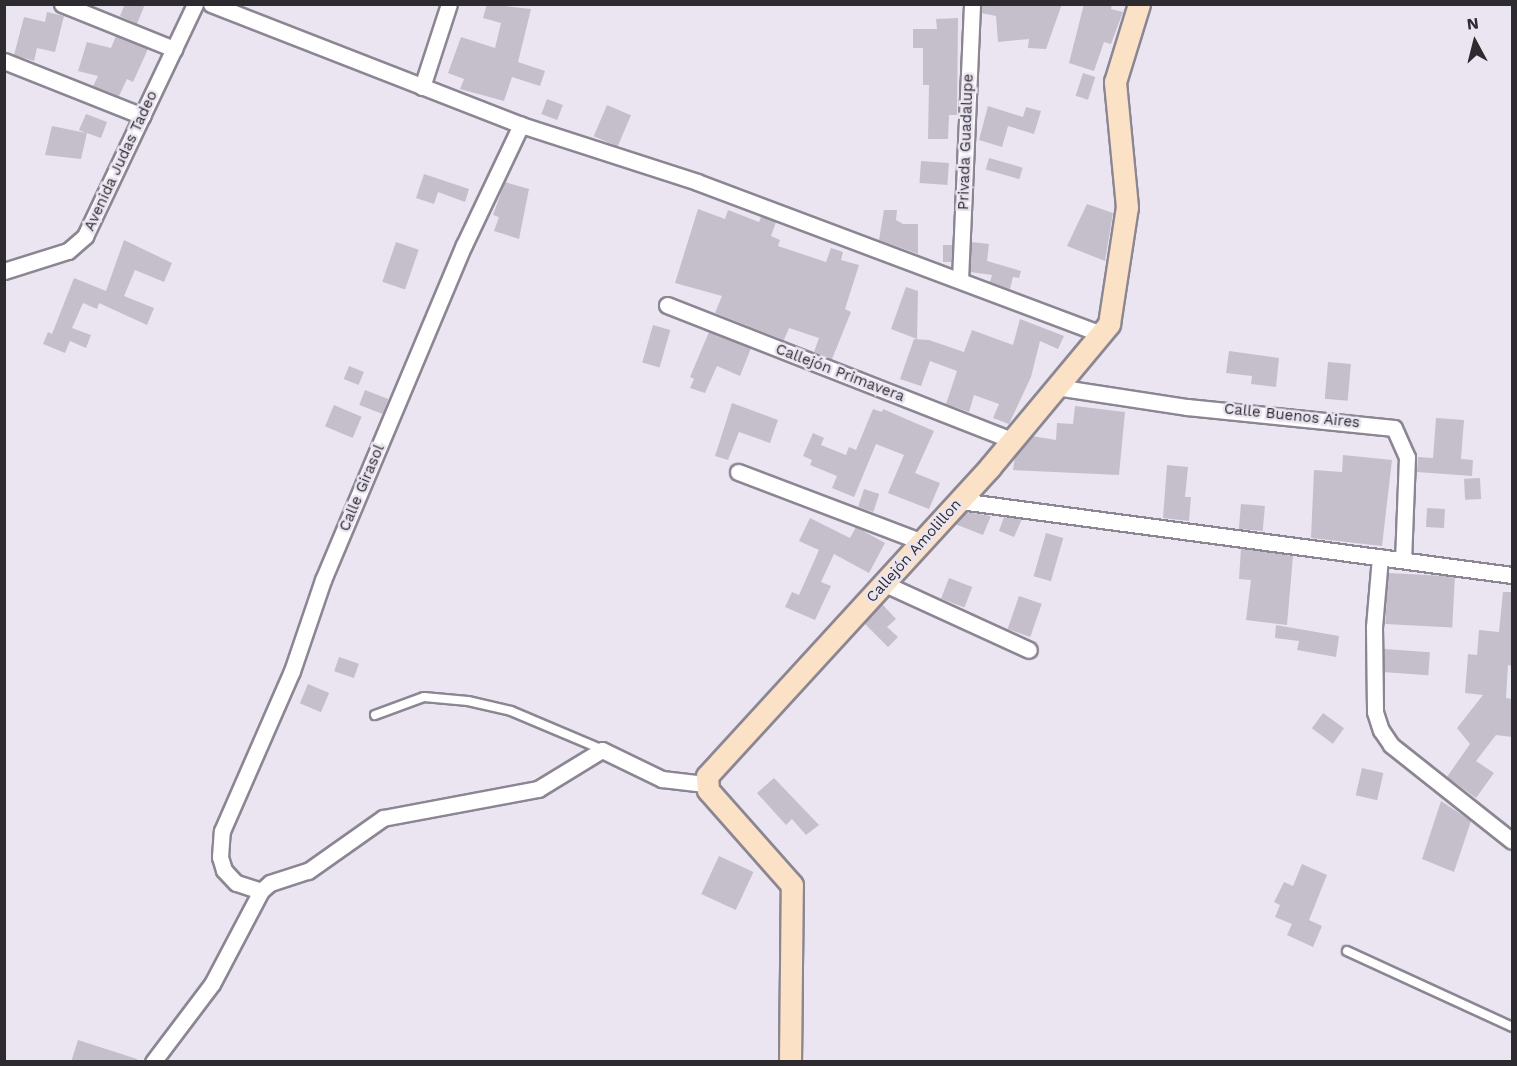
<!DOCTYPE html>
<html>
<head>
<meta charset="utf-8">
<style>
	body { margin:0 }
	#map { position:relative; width:1517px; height:1066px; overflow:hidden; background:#ebe5f2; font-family:"Work Sans",sans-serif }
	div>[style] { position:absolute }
	.building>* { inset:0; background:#c5bfcc; transform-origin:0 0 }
	.roads { filter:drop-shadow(2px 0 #8c8693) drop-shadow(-2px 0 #8c8693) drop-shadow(0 2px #8c8693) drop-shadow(0 -2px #8c8693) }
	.lane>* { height:8px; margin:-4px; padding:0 4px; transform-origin:4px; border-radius:4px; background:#fff }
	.street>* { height:15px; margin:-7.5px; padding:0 7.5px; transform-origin:7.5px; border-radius:7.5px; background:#fff }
	.secondary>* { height:21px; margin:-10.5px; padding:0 10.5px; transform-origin:10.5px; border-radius:10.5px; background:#fbe1c6 }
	span { translate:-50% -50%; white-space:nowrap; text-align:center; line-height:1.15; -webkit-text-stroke:5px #ebe5f2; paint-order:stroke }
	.street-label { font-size:15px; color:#2e2b30 }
	.frame { position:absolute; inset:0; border:6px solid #2e2b30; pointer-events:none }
	.north { position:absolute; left:1445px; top:12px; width:60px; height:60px; -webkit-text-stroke:4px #ebe5f2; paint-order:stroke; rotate:353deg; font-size:16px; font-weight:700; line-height:24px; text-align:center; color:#2e2b30 }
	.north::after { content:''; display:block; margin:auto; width:21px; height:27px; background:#2e2b30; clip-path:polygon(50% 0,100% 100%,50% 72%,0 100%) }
</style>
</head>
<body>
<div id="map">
	<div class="building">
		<div style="clip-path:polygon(125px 4px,145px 4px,137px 24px,120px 16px)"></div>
		<div style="clip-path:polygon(487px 4px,531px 9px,518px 62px,545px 71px,540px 86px,512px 77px,504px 101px,460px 89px,464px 79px,448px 73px,461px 37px,495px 48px,501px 23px,483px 18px)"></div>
		<div style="clip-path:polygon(982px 4px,1062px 4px,1046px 49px,1028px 48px,1029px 39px,998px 42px,996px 16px,981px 13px)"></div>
		<div style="clip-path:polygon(1084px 4px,1112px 4px,1111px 9px,1123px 12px,1111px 44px,1104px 42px,1094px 71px,1069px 63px)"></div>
		<div style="clip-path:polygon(47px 12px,64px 16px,55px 52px,37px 48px,34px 61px,14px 55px,24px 17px,45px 22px)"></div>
		<div style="clip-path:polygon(958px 18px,957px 115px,949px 115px,948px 139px,928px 139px,929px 85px,923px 85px,923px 48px,913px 48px,913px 29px,937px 29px,936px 19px)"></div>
		<div style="clip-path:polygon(116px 36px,148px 49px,133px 82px,127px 79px,119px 96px,93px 86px,98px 76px,78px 71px,87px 42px,111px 48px)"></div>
		<div style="left:1083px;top:73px;width:13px;height:24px;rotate:18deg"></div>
		<div style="left:547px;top:99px;width:17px;height:16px;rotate:21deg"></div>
		<div style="left:607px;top:105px;width:26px;height:34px;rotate:23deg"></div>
		<div style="clip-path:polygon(988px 106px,1023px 117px,1026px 107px,1041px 111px,1034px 134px,1008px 126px,1002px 147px,979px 140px)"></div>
		<div style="clip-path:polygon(86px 114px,107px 122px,101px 138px,87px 133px,81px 159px,45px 155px,52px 126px,86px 133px,79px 130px)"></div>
		<div style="left:989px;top:158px;width:35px;height:12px;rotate:16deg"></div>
		<div style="left:921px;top:161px;width:28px;height:22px;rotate:4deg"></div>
		<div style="clip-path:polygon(424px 174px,469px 189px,465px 202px,438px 192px,434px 204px,416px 198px)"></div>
		<div style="clip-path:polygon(505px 182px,529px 189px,519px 239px,494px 231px,499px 217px,493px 215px)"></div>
		<div style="clip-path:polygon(1087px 204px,1113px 213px,1105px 261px,1067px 246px)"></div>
		<div style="clip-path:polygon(698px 209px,725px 219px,728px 210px,759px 222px,761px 217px,776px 222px,771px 236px,780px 240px,778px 246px,826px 262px,831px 248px,843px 252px,841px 260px,859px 265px,845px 309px,851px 312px,832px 359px,814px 352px,819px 338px,789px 328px,784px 340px,715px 313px,722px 296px,675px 283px)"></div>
		<div style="clip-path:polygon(884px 210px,897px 210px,896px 220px,903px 224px,918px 224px,918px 254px,879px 240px)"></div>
		<div style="clip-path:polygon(124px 240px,172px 263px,164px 282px,135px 270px,124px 296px,154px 308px,147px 325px,99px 303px,97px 309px,83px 303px,72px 328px,91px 335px,86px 348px,70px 341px,65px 353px,43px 344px,48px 332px,52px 334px,74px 278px,106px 291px)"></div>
		<div style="left:396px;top:242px;width:24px;height:42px;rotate:19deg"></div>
		<div style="clip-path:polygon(971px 242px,989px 244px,987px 261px,1021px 271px,1019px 278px,1013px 277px,1010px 289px,990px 282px,992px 275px,970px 272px)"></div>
		<div style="left:943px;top:245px;width:9px;height:17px"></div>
		<div style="clip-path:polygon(906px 287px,918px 291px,917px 339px,891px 329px)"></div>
		<div style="clip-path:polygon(1020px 319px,1064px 336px,1058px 349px,1040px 341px,1031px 377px,1009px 424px,993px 418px,999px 404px,974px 395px,969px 412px,946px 404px,957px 371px,930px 361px,921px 386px,900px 379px,914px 339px,929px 340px,964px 352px,972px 330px,1013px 345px)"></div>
		<div style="left:653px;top:325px;width:18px;height:39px;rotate:16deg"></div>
		<div style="clip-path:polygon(709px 332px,751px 348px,740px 376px,717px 366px,705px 393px,690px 388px,694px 379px,690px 377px)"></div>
		<div style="clip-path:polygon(1229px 351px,1279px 358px,1276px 387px,1251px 384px,1252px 376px,1226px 373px)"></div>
		<div style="left:1328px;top:362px;width:23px;height:37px;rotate:5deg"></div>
		<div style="left:349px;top:366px;width:16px;height:14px;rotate:22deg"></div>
		<div style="left:365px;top:390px;width:25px;height:16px;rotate:21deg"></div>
		<div style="clip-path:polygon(732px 403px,778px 420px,770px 443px,739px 432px,728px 460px,715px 456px)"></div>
		<div style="left:334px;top:405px;width:30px;height:23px;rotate:23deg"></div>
		<div style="clip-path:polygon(1075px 406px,1125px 412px,1119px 475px,1013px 470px,1015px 457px,1032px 436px,1056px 440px,1057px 423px,1073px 424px)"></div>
		<div style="clip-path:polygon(873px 409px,882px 412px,883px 409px,934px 431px,915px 473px,940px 483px,929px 509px,888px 493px,904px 455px,876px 444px,854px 497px,832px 488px,837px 476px,810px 465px,812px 460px,803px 456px,813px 433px,824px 438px,821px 445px,846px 455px,849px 447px,856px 450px)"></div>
		<div style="clip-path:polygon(1436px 418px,1464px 420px,1461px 459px,1473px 460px,1472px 476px,1417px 472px,1418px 457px,1433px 458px)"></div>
		<div style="clip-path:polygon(1343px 455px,1392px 460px,1382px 546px,1311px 538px,1314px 470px,1342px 472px)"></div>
		<div style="clip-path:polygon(1167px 465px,1188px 467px,1185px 497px,1191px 497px,1189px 521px,1163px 518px)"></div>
		<div style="left:1480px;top:478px;width:21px;height:16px;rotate:87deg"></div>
		<div style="left:864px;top:489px;width:16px;height:19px;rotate:18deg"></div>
		<div style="left:1241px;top:504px;width:24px;height:25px;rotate:5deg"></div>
		<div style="left:1427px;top:508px;width:18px;height:19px;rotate:3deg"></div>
		<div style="clip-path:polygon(966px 512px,991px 516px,983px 535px,955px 524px)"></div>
		<div style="clip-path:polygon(1004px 517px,1022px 519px,1014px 537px,999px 531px)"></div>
		<div style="clip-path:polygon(810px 518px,850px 538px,856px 527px,885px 543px,869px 573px,834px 554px,821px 582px,831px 586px,815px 620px,785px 607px,792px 592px,799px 595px,819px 550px,799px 541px)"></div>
		<div style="left:1046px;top:533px;width:18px;height:45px;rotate:16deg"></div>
		<div style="clip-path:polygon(1241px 548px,1293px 556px,1287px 625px,1246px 620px,1251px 580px,1239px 579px)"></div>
		<div style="left:1388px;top:573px;width:67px;height:51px;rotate:3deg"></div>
		<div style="left:949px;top:578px;width:25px;height:22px;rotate:21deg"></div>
		<div style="clip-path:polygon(1503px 592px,1512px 592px,1512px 666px,1508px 665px,1506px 698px,1512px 699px,1512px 737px,1496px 735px,1476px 761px,1494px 773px,1476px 798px,1447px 777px,1470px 744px,1457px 728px,1483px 695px,1465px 693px,1468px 654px,1477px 655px,1479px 630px,1499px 632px)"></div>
		<div style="left:1019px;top:596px;width:24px;height:35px;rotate:19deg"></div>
		<div style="clip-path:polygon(882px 604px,896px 619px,887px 627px,898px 637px,888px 647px,864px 623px)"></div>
		<div style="clip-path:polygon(1276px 625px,1339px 636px,1336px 657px,1297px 650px,1299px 641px,1275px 638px)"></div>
		<div style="left:1384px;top:649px;width:46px;height:23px;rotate:4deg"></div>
		<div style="left:339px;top:657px;width:21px;height:15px;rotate:19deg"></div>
		<div style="left:308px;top:684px;width:23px;height:21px;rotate:23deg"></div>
		<div style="left:1323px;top:713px;width:26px;height:19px;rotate:36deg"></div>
		<div style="left:1362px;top:768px;width:22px;height:28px;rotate:13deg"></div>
		<div style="clip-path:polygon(774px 778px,819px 825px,806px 835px,792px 819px,786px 825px,757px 793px)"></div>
		<div style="clip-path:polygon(1441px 801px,1471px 821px,1454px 872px,1422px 859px)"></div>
		<div style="left:719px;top:856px;width:38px;height:42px;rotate:25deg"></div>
		<div style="clip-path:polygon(1302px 864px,1327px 875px,1309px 920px,1322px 926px,1313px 947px,1287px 935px,1292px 924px,1275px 917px,1280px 905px,1274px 902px,1284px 882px,1293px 886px)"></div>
		<div style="clip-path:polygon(78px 1040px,137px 1059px,137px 1062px,71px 1062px)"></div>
	</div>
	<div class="roads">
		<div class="lane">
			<div style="left:375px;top:715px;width:52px;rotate:-20.2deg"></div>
			<div style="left:424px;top:697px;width:44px;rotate:5.2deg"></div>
			<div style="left:468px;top:701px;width:44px;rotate:13.1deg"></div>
			<div style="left:511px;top:711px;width:98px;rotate:22.9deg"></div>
			<div style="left:1347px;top:951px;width:182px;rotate:24.7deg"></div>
		</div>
		<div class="street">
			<div style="left:62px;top:4px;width:121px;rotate:21.9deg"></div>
			<div style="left:211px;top:4px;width:333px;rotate:21.3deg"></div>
			<div style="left:521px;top:125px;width:185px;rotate:17.9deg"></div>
			<div style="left:697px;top:182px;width:432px;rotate:20.6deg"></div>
			<div style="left:4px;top:61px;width:149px;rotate:21.7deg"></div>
			<div style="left:422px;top:87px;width:87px;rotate:-72deg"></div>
			<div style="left:4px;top:271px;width:67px;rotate:-17.4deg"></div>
			<div style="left:68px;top:251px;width:23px;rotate:-41deg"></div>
			<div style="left:85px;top:236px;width:257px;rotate:-64.6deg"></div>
			<div style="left:960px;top:280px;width:276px;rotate:-87.5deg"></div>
			<div style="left:667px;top:305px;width:370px;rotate:21.4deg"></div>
			<div style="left:1056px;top:387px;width:133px;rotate:8.7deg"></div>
			<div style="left:1187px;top:407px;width:208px;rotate:5.8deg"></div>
			<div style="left:1394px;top:428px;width:32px;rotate:66deg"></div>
			<div style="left:1407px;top:457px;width:103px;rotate:92.2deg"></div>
			<div style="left:738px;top:472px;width:197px;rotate:20.8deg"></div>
			<div style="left:960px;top:501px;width:557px;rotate:7.64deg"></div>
			<div style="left:1380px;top:557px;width:70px;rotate:94.9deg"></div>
			<div style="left:1374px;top:627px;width:85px;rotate:89.3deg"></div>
			<div style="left:1375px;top:712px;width:19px;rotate:72deg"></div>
			<div style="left:1381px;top:730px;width:18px;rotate:56deg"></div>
			<div style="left:1391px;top:745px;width:154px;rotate:38.4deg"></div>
			<div style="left:885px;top:584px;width:158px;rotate:24.6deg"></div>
			<div style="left:261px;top:891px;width:26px;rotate:-162deg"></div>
			<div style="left:236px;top:883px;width:18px;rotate:-133deg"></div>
			<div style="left:224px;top:870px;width:14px;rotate:-107deg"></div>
			<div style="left:220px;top:857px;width:26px;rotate:-86deg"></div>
			<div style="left:222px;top:831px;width:175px;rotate:-66.4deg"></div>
			<div style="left:292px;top:671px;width:96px;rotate:-71.2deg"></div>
			<div style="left:323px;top:580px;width:363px;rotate:-67.2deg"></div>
			<div style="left:464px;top:245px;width:133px;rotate:-64.6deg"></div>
			<div style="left:153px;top:1062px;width:98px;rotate:-52.9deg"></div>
			<div style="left:212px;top:984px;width:105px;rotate:-62.2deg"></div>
			<div style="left:261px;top:891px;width:12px;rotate:-42deg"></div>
			<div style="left:270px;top:883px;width:40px;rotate:-18deg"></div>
			<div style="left:308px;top:871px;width:92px;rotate:-35.2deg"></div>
			<div style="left:383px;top:818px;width:158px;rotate:-10.6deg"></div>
			<div style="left:538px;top:789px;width:75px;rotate:-31.4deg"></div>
			<div style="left:602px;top:750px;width:67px;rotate:25.8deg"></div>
			<div style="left:662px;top:779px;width:43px;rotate:6.6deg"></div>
		</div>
		<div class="secondary">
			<div style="left:790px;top:1062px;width:177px;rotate:-89.4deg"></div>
			<div style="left:792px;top:885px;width:127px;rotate:-131.5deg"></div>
			<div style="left:708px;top:790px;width:14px;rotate:-94deg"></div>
			<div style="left:707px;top:776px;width:419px;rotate:-47.5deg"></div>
			<div style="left:990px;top:467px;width:186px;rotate:-50.2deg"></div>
			<div style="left:1109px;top:324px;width:118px;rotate:-81.3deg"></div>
			<div style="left:1127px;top:207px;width:126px;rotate:-95.5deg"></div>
			<div style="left:1115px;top:82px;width:82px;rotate:-72.9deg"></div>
		</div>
	</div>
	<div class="street-label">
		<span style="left:966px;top:142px;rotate:-88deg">Privada Guadalupe</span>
		<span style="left:121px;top:161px;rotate:-65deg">Avenida Judas Tadeo</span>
		<span style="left:840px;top:373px;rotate:21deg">Callejón Primavera</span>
		<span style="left:1292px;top:416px;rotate:6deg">Calle Buenos Aires</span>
		<span style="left:362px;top:488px;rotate:-67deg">Calle Girasol</span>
		<span style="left:914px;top:551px;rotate:-48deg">Callejón Amolillon</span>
	</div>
	<div class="frame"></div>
	<div class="north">N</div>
</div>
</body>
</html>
